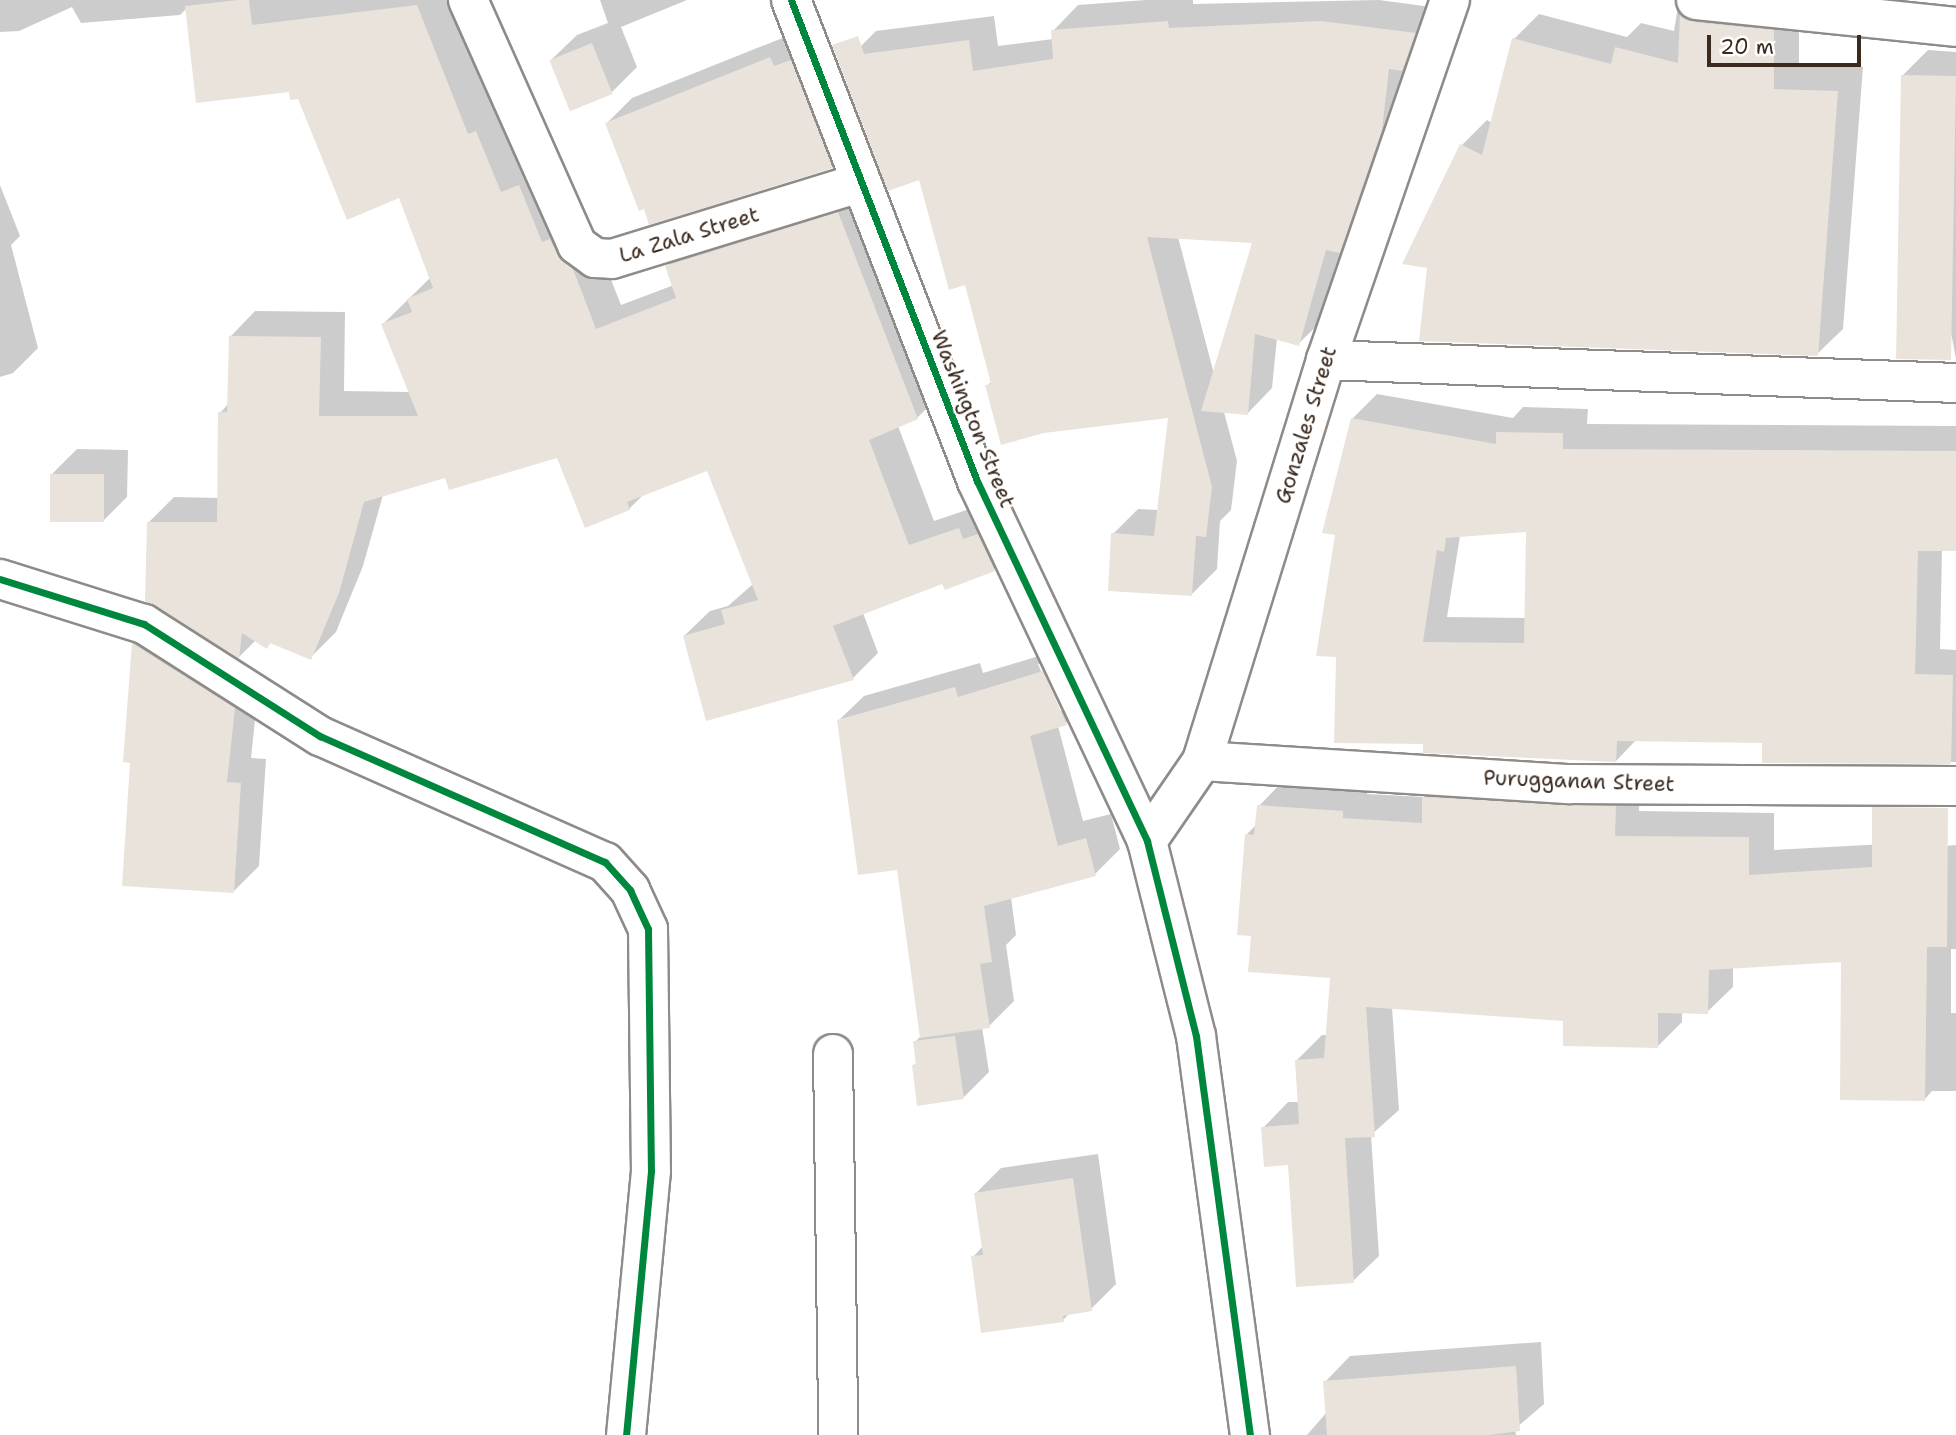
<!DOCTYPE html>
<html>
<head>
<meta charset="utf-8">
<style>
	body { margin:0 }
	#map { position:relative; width:1956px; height:1435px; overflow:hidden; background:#fff; font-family:"Shantell Sans",sans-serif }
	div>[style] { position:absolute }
	.shadow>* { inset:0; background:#0003 }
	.building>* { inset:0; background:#eae3db; transform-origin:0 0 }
	.roads { filter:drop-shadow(2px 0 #8e8b88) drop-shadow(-2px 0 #8e8b88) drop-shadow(0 2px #8e8b88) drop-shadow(0 -2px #8e8b88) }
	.minor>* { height:38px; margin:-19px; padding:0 19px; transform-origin:19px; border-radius:19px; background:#fff }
	.cycleway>* { height:7px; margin:-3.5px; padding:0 3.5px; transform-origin:3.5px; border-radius:3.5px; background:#00873e }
	span { translate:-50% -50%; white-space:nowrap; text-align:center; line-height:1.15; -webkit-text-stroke:5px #fff; paint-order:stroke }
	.street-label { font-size:21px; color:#3b2a1e }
	.scale { position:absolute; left:1707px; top:35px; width:154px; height:32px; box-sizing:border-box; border:4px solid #3b2a1e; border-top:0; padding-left:9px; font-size:21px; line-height:24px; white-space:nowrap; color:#3b2a1e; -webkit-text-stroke:5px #fff; paint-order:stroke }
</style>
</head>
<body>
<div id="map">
	<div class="shadow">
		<div style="clip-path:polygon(0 0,457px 0,452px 5px,494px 110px,501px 107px,597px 244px,621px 305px,674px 285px,667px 266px,692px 241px,863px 188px,942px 393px,917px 418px,898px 426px,934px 521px,984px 504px,1019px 544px,994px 569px,946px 588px,943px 582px,863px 613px,878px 653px,853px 678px,684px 636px,710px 611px,728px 606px,753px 584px,708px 469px,645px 493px,629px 509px,558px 456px,446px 476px,383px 495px,363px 566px,336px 632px,310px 658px,272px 642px,267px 646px,256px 640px,239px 657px,149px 522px,174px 497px,219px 498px,220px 413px,229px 403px,230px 337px,255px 311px,345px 312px,344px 391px,410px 392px,383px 324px,431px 277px,400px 196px,299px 97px,187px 8px,180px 15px,81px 23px,72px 7px,19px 31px,0 32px)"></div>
		<div style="clip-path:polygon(600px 0,687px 0,621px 27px,637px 67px,612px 92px,551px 60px,577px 35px,608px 23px)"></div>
		<div style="clip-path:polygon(evenodd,1146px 0,1193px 0,1193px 4px,1379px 0,1439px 8px,1365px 225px,1344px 246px,1324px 319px,1298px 344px,1277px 338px,1272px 388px,1247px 414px,1224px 412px,1237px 461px,1231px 510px,1220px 521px,1217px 569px,1192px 594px,1113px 534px,1138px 509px,1158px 510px,1170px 416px,987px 386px,992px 381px,966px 283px,920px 178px,851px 56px,876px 31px,994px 16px,998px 46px,1053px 39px,1053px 31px,1078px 5px,1146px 0,1178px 237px,1254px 242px,1214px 374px,1178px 237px)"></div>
		<div style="clip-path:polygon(1679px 0,1799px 5px,1799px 64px,1863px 67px,1843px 329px,1817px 354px,1462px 145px,1487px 120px,1492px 123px,1514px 39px,1539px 14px,1627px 37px,1641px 23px,1674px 31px)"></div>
		<div style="clip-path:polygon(795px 33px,848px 144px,823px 169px,607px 123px,632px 98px)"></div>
		<div style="clip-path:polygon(1928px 50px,1956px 52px,1956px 359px,1902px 76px)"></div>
		<div style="clip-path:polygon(0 185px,20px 236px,11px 245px,38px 348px,13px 373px,0 377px)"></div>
		<div style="clip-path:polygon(evenodd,1377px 394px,1513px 418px,1523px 407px,1588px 409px,1587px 424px,1956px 426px,1956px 549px,1942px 549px,1940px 649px,1956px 650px,1956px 762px,1763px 761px,1764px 741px,1637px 739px,1616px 761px,1425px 751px,1352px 419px,1377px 394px,1527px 530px,1526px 618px,1447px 617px,1460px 536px,1527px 530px)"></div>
		<div style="clip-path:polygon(77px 449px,128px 450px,127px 497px,102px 522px,52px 474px)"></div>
		<div style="clip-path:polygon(158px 619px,259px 682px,251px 758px,266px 759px,259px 866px,234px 891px,131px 761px,133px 644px)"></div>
		<div style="clip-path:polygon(evenodd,1068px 647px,1091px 698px,1066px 723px,1058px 726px,1083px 821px,1111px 814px,1120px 849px,1095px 874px,1011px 897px,1016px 935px,1006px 945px,1014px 1001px,989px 1026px,982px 1027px,989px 1072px,964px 1097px,914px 1065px,917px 1062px,915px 1042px,922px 1035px,898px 868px,838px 721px,864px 696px,980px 663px,983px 673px,1068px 647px,1041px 663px,1062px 711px,1058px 711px,1038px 664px,1041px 663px)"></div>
		<div style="clip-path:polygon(1449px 772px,1640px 782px,1639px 811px,1774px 813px,1774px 850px,1922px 842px,1923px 848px,1956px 845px,1956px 949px,1951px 949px,1951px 1013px,1956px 1013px,1956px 1091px,1932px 1091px,1925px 1099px,1843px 960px,1733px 967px,1733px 987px,1707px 1012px,1682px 1012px,1682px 1022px,1657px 1047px,1565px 1019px,1392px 1007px,1399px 1110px,1371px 1135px,1379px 1256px,1353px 1281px,1290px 1163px,1263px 1128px,1288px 1102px,1300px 1102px,1297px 1060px,1322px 1035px,1328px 1035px,1332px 976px,1252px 934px,1246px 835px,1257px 824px,1259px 806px,1284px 780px,1368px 786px,1367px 794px,1424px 797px)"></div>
		<div style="clip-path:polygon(1098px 1154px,1116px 1284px,1091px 1309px,1070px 1313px,1063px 1320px,973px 1257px,983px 1246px,976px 1193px,1001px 1168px)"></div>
		<div style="clip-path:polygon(1541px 1342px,1544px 1404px,1515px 1429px,1516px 1435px,1307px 1435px,1327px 1412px,1325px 1382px,1350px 1356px)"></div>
	</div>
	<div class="building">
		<div style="clip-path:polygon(238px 0,249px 0,252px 25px,417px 5px,468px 134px,476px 131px,501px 192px,519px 185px,542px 242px,550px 239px,557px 254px,573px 269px,596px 329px,676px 298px,665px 266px,838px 212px,918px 419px,869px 440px,909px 545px,959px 528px,963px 539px,978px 534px,995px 571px,945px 590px,942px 584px,833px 626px,854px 680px,706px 721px,683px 636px,725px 624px,721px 610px,758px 600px,707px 471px,627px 502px,630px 510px,585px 528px,557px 458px,449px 490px,445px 478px,364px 502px,339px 593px,311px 660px,270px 643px,267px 649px,242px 633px,239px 659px,145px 601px,147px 522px,217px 522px,218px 412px,227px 412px,229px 336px,321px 337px,319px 416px,418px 416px,381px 324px,412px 312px,407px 299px,433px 288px,399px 198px,347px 220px,298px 99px,290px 100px,289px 92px,196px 103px,185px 6px)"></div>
		<div style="clip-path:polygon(1680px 14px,1694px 22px,1774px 30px,1774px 89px,1838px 91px,1818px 356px,1419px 341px,1427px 268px,1402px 264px,1460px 144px,1482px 155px,1512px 38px,1611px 64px,1615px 47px,1678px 63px)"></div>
		<div style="clip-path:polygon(1168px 21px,1169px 28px,1321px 21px,1416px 33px,1402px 71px,1389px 69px,1382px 130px,1340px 253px,1326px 250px,1299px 346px,1255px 334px,1248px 415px,1201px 411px,1252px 243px,1147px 237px,1212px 487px,1206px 537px,1196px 536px,1192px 596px,1108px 591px,1111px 533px,1154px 536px,1168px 418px,1044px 433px,1001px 445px,985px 385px,991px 384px,965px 285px,949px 290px,919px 180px,888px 191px,832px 45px,858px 36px,864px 54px,969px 40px,973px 71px,1053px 59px,1051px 30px)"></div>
		<div style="left:592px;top:43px;width:55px;height:46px;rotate:68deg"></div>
		<div style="clip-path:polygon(770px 57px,774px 66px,791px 60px,833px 168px,649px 225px,644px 209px,639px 211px,605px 123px)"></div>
		<div style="left:1901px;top:75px;width:55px;height:284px;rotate:1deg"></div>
		<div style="clip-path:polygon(evenodd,1351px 418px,1496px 444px,1496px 432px,1563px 433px,1563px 449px,1956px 451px,1956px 551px,1918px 551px,1915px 674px,1953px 675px,1951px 764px,1762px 763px,1762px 743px,1617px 741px,1616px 762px,1423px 753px,1423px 744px,1334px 743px,1336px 657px,1316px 656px,1335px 535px,1322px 533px,1351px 418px,1526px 532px,1524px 643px,1423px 642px,1437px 550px,1444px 552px,1446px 538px,1526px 532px)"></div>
		<div style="left:50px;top:474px;width:54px;height:48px"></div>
		<div style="clip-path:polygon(132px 643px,235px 708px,227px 782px,241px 783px,234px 893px,122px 886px,130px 763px,123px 762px)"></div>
		<div style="clip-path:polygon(1043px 671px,1067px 725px,1030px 736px,1058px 846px,1086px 838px,1096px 876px,984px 906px,992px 962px,980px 964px,990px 1028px,920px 1038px,897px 870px,858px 875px,837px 720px,955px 687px,958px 697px)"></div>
		<div style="clip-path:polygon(1422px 797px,1616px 806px,1615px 836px,1749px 837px,1749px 875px,1872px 867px,1872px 807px,1948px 808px,1947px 947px,1927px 947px,1925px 1101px,1840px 1100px,1841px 962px,1709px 970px,1708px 1014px,1658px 1013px,1658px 1048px,1563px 1046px,1563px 1021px,1366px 1007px,1375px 1137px,1345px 1138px,1354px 1283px,1296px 1287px,1288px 1165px,1264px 1167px,1261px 1127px,1299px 1124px,1295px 1060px,1324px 1058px,1330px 978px,1248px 972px,1251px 936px,1237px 935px,1245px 834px,1254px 835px,1257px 805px,1343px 811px,1343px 818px,1422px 823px)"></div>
		<div style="clip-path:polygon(955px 1036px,964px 1099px,917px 1106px,912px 1065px,916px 1064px,913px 1041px)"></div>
		<div style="clip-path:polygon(1073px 1178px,1092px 1311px,1063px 1316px,1064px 1322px,981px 1333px,971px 1256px,983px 1255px,974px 1193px)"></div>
		<div style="clip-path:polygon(1516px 1366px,1520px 1431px,1489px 1435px,1327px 1435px,1323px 1381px)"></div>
	</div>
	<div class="roads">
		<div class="minor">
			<div style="left:468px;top:0;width:268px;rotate:66deg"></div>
			<div style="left:577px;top:245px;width:22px;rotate:36deg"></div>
			<div style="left:595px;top:258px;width:17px;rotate:3deg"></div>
			<div style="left:612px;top:259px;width:258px;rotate:-17.1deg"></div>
			<div style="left:791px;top:0;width:516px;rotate:68.86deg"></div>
			<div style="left:977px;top:481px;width:398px;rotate:64.7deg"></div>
			<div style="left:1147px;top:841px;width:201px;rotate:75.9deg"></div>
			<div style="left:1196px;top:1036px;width:403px;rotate:82.3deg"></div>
			<div style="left:1696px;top:0;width:261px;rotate:5.9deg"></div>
			<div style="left:1326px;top:360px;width:630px;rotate:2.09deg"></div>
			<div style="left:0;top:579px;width:151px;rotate:17.4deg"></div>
			<div style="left:144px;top:624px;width:209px;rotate:32.5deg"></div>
			<div style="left:320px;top:736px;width:312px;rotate:23.9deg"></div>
			<div style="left:605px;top:862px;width:38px;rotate:48deg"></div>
			<div style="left:630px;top:890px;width:43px;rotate:65.2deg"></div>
			<div style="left:648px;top:929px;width:242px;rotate:89.3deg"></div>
			<div style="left:651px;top:1171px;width:265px;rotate:95.4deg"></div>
			<div style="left:1202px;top:761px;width:369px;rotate:3.6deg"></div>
			<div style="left:1570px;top:784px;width:386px;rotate:0.3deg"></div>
			<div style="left:1147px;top:841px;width:97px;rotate:-55.5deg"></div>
			<div style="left:1202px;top:761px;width:420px;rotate:-72.8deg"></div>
			<div style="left:1326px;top:360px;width:381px;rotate:-71deg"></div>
			<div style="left:833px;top:1054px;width:381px;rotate:89.2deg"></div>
		</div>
	</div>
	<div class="cycleway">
		<div style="left:791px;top:0;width:516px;rotate:68.86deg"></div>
		<div style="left:977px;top:481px;width:398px;rotate:64.7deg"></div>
		<div style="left:1147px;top:841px;width:201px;rotate:75.9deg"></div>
		<div style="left:1196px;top:1036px;width:403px;rotate:82.3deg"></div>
		<div style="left:0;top:579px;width:151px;rotate:17.4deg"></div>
		<div style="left:144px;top:624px;width:209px;rotate:32.5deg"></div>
		<div style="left:320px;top:736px;width:312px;rotate:23.9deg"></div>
		<div style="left:605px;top:862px;width:38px;rotate:48deg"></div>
		<div style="left:630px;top:890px;width:43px;rotate:65.2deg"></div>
		<div style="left:648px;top:929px;width:242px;rotate:89.3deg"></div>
		<div style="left:651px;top:1171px;width:265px;rotate:95.4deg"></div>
	</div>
	<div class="street-label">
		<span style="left:689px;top:235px;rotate:-17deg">La Zala Street</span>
		<span style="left:973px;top:419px;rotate:68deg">Washington Street</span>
		<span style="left:1306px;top:425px;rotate:-73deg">Gonzales Street</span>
		<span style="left:1579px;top:781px;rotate:2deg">Purugganan Street</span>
	</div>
	<div class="scale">20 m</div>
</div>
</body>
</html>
